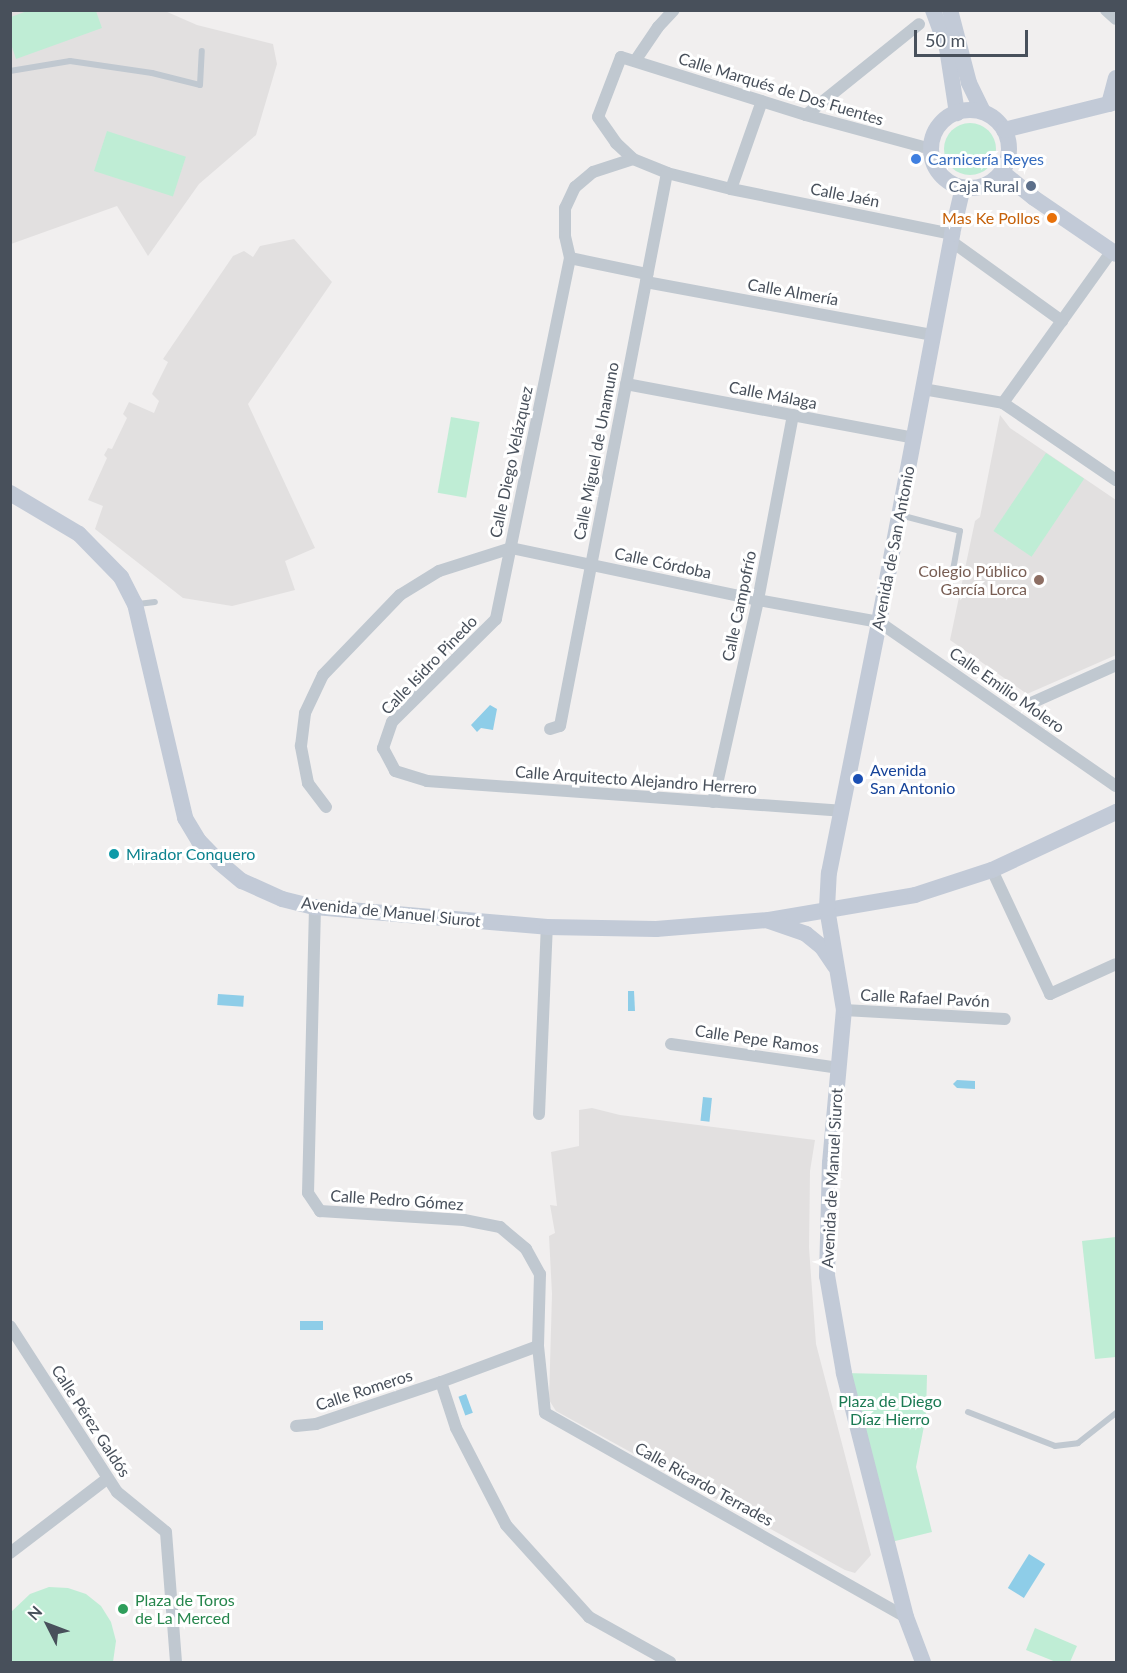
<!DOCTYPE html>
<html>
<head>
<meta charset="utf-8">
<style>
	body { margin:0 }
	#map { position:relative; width:1127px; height:1673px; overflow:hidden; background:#f1efef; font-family:Lato,sans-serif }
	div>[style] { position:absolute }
	.education>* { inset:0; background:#e2e0e0 }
	.green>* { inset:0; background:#bfedd5; transform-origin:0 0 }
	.round { border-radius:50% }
	.water>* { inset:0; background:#8ecde8; transform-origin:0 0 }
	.lane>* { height:6px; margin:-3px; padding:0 3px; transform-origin:3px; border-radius:3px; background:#c0c8d0 }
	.street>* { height:12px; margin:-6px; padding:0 6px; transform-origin:6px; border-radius:6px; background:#c0c8d0 }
	.secondary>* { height:16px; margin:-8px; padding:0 8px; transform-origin:8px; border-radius:8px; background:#c2cad7 }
	.secondary>.ring { margin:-8px; padding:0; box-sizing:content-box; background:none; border:16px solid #c2cad7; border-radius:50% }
	.dots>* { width:16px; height:16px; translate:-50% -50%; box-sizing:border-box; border:3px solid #fff; border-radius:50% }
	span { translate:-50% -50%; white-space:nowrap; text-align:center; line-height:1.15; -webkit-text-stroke:6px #fff; paint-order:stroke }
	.street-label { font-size:16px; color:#48505b }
	.shop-label { font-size:16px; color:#366cbe }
	.left { translate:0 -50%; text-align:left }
	.service-label { font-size:16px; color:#4e5e75 }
	.right { translate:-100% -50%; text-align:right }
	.food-label { font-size:16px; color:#c56008 }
	.education-label { font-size:16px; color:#785e54 }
	.transit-label { font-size:16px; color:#164399 }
	.culture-label { font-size:16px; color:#0d838f }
	.park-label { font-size:16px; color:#1b7a53 }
	.leisure-label { font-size:16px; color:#27864d }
	.frame { position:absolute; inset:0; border:12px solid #48505b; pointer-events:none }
	.north { position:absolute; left:18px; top:1595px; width:60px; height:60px; -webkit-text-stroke:4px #fff; paint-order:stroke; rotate:312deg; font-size:16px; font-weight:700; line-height:24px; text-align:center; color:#48505b }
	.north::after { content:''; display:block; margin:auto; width:21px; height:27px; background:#48505b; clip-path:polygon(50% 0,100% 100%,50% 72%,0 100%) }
	.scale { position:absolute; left:914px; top:30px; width:114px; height:27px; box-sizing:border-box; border:3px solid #48505b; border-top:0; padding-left:8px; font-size:18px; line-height:21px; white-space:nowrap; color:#48505b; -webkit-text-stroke:4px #fff; paint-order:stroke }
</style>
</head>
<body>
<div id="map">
	<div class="education">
		<div style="clip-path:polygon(10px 11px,165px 11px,197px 25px,273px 44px,277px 64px,256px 135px,199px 184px,148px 256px,117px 206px,11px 244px)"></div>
		<div style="clip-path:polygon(294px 239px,332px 282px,248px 404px,315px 548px,285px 561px,295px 590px,232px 606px,183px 598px,95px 529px,103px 506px,88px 500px,107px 458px,104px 455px,108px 448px,112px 449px,127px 418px,123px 414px,129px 402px,154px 413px,159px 401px,152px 394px,168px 362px,163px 359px,233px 256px,244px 251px,253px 257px,260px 246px)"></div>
		<div style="clip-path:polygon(1000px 415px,1010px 428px,1116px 500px,1116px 655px,1027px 694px,950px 640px,975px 521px,980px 517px)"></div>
		<div style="clip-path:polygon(592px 1108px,620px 1115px,815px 1140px,810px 1171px,809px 1248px,816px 1344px,871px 1555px,855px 1573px,845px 1570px,556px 1411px,549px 1400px,552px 1294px,549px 1236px,555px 1233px,550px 1205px,557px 1206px,551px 1152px,579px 1146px,579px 1110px)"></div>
	</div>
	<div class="green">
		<div style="clip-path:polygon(27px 11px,96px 11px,102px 28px,16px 59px,11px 44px,11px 17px)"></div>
		<div class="round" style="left:944px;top:123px;width:52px;height:52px"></div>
		<div style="left:107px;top:131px;width:83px;height:42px;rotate:18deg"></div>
		<div style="left:451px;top:417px;width:29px;height:77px;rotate:10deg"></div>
		<div style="left:1046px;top:453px;width:46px;height:94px;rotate:34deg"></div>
		<div style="clip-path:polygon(1116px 1237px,1116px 1357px,1095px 1359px,1082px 1241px)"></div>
		<div style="clip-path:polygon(844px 1373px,927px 1375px,926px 1416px,916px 1467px,932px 1532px,887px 1543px)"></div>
		<div style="clip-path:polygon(49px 1587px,68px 1588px,86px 1594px,101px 1606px,111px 1622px,116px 1641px,113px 1662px,11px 1662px,11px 1612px,30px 1594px)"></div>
		<div style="clip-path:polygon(1035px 1628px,1077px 1646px,1070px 1662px,1056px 1662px,1026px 1650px)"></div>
	</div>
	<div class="water">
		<div style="clip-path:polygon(490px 705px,497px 709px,493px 730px,481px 728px,477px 732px,471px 725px)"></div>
		<div style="clip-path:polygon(628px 991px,634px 991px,635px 1011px,628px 1011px)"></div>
		<div style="left:218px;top:994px;width:26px;height:11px;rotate:4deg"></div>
		<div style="clip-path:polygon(957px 1080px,975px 1081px,975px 1089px,957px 1088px,953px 1084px)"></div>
		<div style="left:703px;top:1097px;width:9px;height:24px;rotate:6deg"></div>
		<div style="left:300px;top:1321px;width:23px;height:9px"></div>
		<div style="left:466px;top:1394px;width:20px;height:8px;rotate:70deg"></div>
		<div style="left:1029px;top:1554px;width:19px;height:40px;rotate:32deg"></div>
	</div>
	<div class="lane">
		<div style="left:10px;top:71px;width:61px;rotate:-9.5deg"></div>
		<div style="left:70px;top:61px;width:83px;rotate:8.3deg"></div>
		<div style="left:152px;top:73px;width:49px;rotate:14deg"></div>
		<div style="left:200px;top:85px;width:34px;rotate:-87deg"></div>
		<div style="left:900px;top:515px;width:62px;rotate:14.9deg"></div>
		<div style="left:960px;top:531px;width:63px;rotate:100.1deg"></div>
		<div style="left:138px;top:604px;width:17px;rotate:-7deg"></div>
		<div style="left:968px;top:1412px;width:93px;rotate:21.3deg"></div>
		<div style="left:1055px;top:1446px;width:23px;rotate:-7deg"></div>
		<div style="left:1078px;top:1443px;width:48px;rotate:-38.3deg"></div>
	</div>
	<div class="street">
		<div style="left:1106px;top:10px;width:13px;rotate:42deg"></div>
		<div style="left:635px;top:61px;width:41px;rotate:-55.9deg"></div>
		<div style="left:658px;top:27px;width:23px;rotate:-47deg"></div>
		<div style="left:806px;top:115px;width:145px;rotate:-38.8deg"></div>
		<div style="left:931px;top:149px;width:130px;rotate:-164.8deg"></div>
		<div style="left:806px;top:115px;width:194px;rotate:-162.6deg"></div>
		<div style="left:621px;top:57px;width:64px;rotate:111deg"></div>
		<div style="left:598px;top:117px;width:32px;rotate:55deg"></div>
		<div style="left:616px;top:143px;width:23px;rotate:43deg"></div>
		<div style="left:633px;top:159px;width:37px;rotate:22deg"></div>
		<div style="left:667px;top:173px;width:66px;rotate:14deg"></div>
		<div style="left:731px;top:189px;width:226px;rotate:11.5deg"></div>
		<div style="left:633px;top:159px;width:42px;rotate:162deg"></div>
		<div style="left:593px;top:172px;width:23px;rotate:140deg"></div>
		<div style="left:575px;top:187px;width:23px;rotate:115deg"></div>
		<div style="left:565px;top:208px;width:28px;rotate:90deg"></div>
		<div style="left:565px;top:236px;width:23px;rotate:77deg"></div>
		<div style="left:570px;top:258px;width:369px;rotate:101.6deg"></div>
		<div style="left:496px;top:619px;width:146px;rotate:135.3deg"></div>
		<div style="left:392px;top:722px;width:28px;rotate:109deg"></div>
		<div style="left:383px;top:748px;width:26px;rotate:62deg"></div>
		<div style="left:395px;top:771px;width:34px;rotate:17deg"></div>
		<div style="left:427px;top:781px;width:415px;rotate:4.1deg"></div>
		<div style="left:731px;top:189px;width:93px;rotate:-70.6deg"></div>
		<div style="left:951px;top:241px;width:137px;rotate:35.8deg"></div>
		<div style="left:570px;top:258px;width:79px;rotate:11.7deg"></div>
		<div style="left:646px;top:282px;width:292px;rotate:10.5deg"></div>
		<div style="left:626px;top:384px;width:293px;rotate:10.6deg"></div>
		<div style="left:923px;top:389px;width:81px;rotate:9.9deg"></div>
		<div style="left:1003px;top:403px;width:137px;rotate:34.3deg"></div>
		<div style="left:1003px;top:403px;width:187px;rotate:-54.4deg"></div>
		<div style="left:1029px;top:704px;width:95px;rotate:-24.1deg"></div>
		<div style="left:550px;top:729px;width:10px;rotate:-17deg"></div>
		<div style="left:560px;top:726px;width:563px;rotate:-79.05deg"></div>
		<div style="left:713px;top:802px;width:207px;rotate:-77.4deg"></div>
		<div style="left:758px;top:600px;width:188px;rotate:-79.3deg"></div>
		<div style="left:326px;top:807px;width:30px;rotate:-127deg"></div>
		<div style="left:308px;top:783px;width:38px;rotate:-101deg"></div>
		<div style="left:301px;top:746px;width:33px;rotate:-83deg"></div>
		<div style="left:305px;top:713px;width:42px;rotate:-64.7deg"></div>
		<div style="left:323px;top:675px;width:111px;rotate:-46.1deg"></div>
		<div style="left:400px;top:595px;width:46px;rotate:-31.6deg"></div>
		<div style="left:439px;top:571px;width:76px;rotate:-17.7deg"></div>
		<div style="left:511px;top:548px;width:252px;rotate:11.9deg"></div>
		<div style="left:758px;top:600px;width:123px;rotate:10.3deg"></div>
		<div style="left:879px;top:622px;width:288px;rotate:34.7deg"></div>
		<div style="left:992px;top:870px;width:137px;rotate:64.9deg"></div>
		<div style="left:1050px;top:994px;width:72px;rotate:-24.4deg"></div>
		<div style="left:315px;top:907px;width:286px;rotate:91.4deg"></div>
		<div style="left:308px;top:1193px;width:22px;rotate:56deg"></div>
		<div style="left:320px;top:1211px;width:144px;rotate:3.6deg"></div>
		<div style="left:464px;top:1220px;width:37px;rotate:11deg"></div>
		<div style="left:500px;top:1227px;width:34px;rotate:40deg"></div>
		<div style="left:526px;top:1249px;width:29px;rotate:61deg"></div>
		<div style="left:540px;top:1274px;width:72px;rotate:91.6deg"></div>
		<div style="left:538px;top:1346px;width:67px;rotate:84deg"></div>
		<div style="left:545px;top:1413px;width:415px;rotate:29.5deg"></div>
		<div style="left:844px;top:1010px;width:161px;rotate:3.2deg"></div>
		<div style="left:671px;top:1044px;width:170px;rotate:8.1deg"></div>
		<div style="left:539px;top:1114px;width:187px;rotate:-87.6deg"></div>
		<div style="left:10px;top:1326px;width:197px;rotate:57.2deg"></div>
		<div style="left:117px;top:1492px;width:63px;rotate:39.2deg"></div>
		<div style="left:166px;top:1532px;width:130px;rotate:85.6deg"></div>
		<div style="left:441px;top:1382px;width:48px;rotate:71.9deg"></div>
		<div style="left:456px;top:1428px;width:109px;rotate:62.7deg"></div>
		<div style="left:506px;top:1525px;width:124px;rotate:47.9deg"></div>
		<div style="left:589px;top:1617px;width:93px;rotate:29.1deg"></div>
		<div style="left:296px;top:1426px;width:20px;rotate:-6deg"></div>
		<div style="left:316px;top:1424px;width:132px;rotate:-18.6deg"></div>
		<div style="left:441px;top:1382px;width:103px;rotate:-20.4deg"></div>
		<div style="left:10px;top:1553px;width:123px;rotate:-37.4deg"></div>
	</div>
	<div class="secondary">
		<div style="left:933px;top:10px;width:40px;rotate:69.8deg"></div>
		<div style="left:947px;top:48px;width:66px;rotate:81.3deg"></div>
		<div style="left:950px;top:10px;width:75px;rotate:75.4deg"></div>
		<div style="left:969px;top:83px;width:32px;rotate:64deg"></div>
		<div style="left:1109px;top:104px;width:27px;rotate:-75deg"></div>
		<div class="ring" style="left:931px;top:110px;width:62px;height:62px"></div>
		<div style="left:1004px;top:130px;width:115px;rotate:-14deg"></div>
		<div style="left:1002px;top:172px;width:41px;rotate:39.1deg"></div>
		<div style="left:1034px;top:198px;width:99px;rotate:34.3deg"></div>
		<div style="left:10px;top:493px;width:80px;rotate:30.7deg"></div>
		<div style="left:79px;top:534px;width:60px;rotate:45.7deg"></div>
		<div style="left:121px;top:577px;width:30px;rotate:63deg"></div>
		<div style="left:135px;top:604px;width:220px;rotate:76.8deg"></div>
		<div style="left:185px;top:818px;width:27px;rotate:59deg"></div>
		<div style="left:199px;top:841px;width:29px;rotate:46deg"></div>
		<div style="left:219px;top:862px;width:30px;rotate:40deg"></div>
		<div style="left:242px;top:881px;width:44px;rotate:24.2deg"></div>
		<div style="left:282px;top:899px;width:34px;rotate:14deg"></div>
		<div style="left:315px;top:907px;width:233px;rotate:4.9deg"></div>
		<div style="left:547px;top:927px;width:109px;rotate:1.1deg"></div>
		<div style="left:656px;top:929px;width:113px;rotate:-4.6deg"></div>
		<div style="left:769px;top:920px;width:148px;rotate:-9.7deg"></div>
		<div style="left:915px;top:895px;width:81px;rotate:-18deg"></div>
		<div style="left:992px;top:870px;width:137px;rotate:-25.1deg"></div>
		<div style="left:769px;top:921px;width:39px;rotate:19deg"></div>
		<div style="left:806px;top:934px;width:21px;rotate:39deg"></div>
		<div style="left:822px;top:947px;width:23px;rotate:56deg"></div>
		<div style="left:923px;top:1662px;width:48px;rotate:-110.7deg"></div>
		<div style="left:906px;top:1617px;width:252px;rotate:-104.3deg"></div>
		<div style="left:844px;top:1373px;width:98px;rotate:-99.9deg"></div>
		<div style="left:827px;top:1276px;width:113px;rotate:-88.5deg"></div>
		<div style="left:830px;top:1163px;width:154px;rotate:-84.8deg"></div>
		<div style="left:844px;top:1010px;width:103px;rotate:-99.5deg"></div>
		<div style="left:827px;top:908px;width:35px;rotate:-87deg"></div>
		<div style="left:829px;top:873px;width:256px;rotate:-78.7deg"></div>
		<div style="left:879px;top:622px;width:395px;rotate:-79.3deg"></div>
		<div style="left:952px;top:234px;width:48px;rotate:-76.8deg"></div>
	</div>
	<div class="dots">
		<div style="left:916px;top:159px;background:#3f7fe0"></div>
		<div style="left:1031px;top:186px;background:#5c6f8a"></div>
		<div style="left:1052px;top:218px;background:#e8710a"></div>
		<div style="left:1039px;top:580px;background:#8d6e63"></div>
		<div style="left:858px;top:779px;background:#1a4fb4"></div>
		<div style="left:114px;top:854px;background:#0f9aa8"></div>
		<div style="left:123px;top:1609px;background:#2e9e5b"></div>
	</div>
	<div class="street-label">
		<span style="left:781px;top:89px;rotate:17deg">Calle Marqués de Dos Fuentes</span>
		<span style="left:845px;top:195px;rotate:11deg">Calle Jaén</span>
		<span style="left:793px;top:292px;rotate:10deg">Calle Almería</span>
		<span style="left:773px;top:395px;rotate:11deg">Calle Málaga</span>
		<span style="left:596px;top:451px;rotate:-79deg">Calle Miguel de Unamuno</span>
		<span style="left:511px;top:462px;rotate:-78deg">Calle Diego Velázquez</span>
		<span style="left:893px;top:548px;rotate:-79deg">Avenida de San Antonio</span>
		<span style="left:663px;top:563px;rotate:12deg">Calle Córdoba</span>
		<span style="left:739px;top:606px;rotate:-78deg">Calle Campofrío</span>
		<span style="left:429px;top:665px;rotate:-46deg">Calle Isidro Pinedo</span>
		<span style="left:1007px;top:690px;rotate:35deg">Calle Emilio Molero</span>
		<span style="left:636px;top:780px;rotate:4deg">Calle Arquitecto Alejandro Herrero</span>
		<span style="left:391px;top:912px;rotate:6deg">Avenida de Manuel Siurot</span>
		<span style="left:925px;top:998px;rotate:3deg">Calle Rafael Pavón</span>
		<span style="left:757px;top:1039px;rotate:8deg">Calle Pepe Ramos</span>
		<span style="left:832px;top:1178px;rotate:-87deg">Avenida de Manuel Siurot</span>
		<span style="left:397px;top:1200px;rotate:4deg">Calle Pedro Gómez</span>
		<span style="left:364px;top:1390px;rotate:-18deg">Calle Romeros</span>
		<span style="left:91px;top:1421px;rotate:57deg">Calle Pérez Galdós</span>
		<span style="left:704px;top:1484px;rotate:29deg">Calle Ricardo Terrades</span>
	</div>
	<div class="shop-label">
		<span class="left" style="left:928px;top:159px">Carnicería Reyes</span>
	</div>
	<div class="service-label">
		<span class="right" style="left:1019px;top:186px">Caja Rural</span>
	</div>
	<div class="food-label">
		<span class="right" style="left:1040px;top:218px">Mas Ke Pollos</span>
	</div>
	<div class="education-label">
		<span class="right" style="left:1027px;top:580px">Colegio Público<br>García Lorca</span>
	</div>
	<div class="transit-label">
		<span class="left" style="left:870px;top:779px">Avenida<br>San Antonio</span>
	</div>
	<div class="culture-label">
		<span class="left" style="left:126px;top:854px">Mirador Conquero</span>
	</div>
	<div class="park-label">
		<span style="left:890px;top:1410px">Plaza de Diego<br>Díaz Hierro</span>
	</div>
	<div class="leisure-label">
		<span class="left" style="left:135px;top:1609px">Plaza de Toros<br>de La Merced</span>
	</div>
	<div class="frame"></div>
	<div class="north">N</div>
	<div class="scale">50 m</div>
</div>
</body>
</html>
